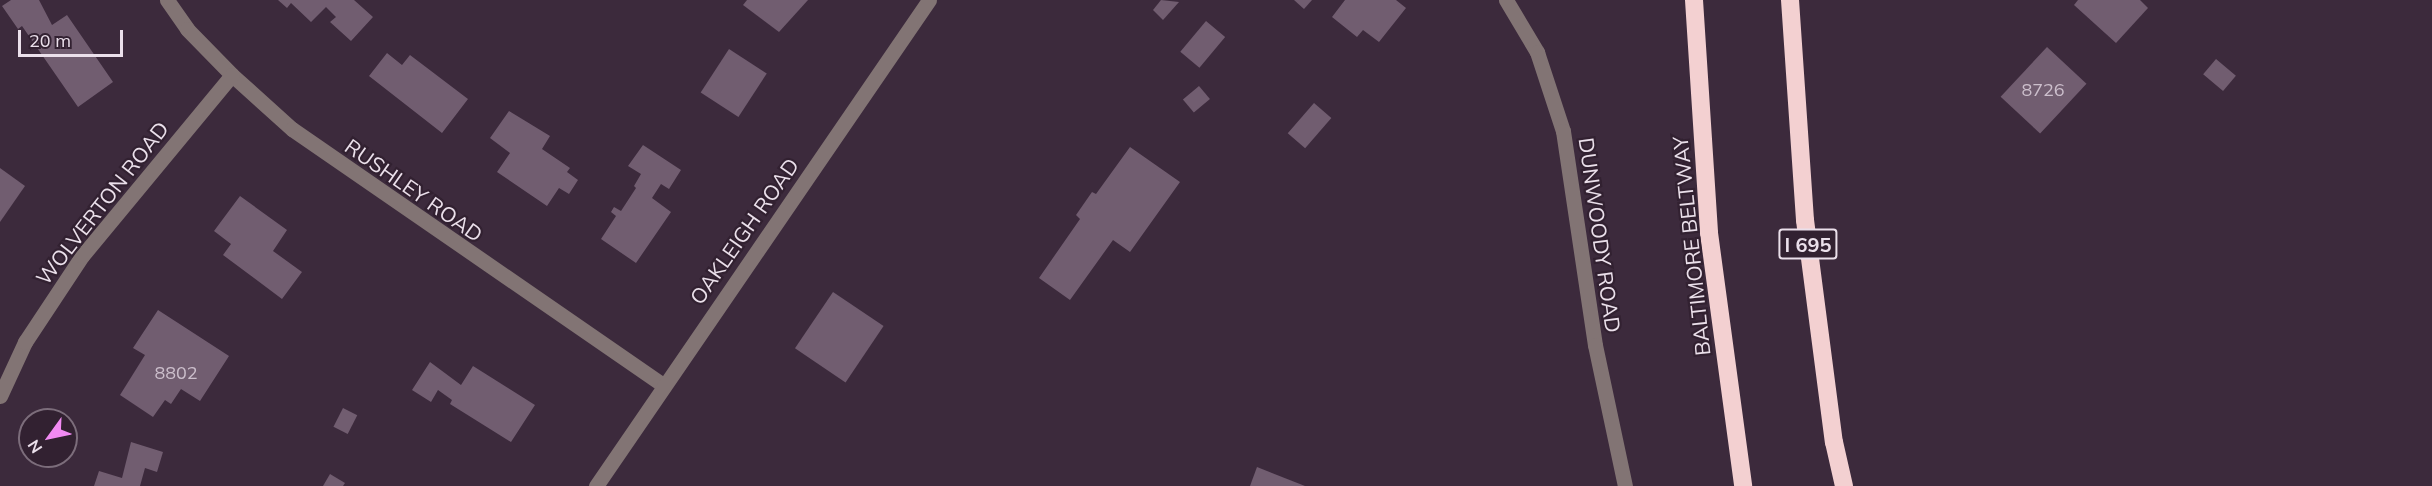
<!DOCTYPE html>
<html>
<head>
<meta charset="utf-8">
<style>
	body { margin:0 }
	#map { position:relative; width:2432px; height:486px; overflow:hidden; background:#3c2a3c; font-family:Mulish,sans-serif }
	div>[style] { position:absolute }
	.building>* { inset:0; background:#715d70; transform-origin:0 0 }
	.minor>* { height:15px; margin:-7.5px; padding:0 7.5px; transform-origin:7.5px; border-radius:7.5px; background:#827474 }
	.highway>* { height:18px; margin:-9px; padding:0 9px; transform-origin:9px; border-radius:9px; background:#f3d0d1 }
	span { translate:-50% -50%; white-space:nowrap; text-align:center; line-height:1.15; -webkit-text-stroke:4.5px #322131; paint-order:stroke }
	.number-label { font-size:18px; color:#ccbfcc }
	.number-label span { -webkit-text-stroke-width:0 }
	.shield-label span { padding:2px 4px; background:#322131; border:2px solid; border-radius:4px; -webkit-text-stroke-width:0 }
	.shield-label { font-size:20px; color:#ebe0eb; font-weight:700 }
	.street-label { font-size:21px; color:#ebe0eb }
	.north { position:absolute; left:18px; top:408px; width:60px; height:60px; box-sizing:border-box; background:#322131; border:2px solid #7c6d7b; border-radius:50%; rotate:237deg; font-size:16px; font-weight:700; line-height:24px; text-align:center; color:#ebe0eb }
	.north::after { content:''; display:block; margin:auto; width:21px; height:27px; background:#f28af3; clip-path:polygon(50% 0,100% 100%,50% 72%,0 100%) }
	.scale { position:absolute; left:18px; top:30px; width:105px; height:27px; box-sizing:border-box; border:3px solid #ebe0eb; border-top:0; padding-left:8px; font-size:18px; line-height:21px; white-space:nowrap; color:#ebe0eb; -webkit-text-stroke:4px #322131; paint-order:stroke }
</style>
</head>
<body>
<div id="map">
	<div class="building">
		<i style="clip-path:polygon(11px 0,39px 0,52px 25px,67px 15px,113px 82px,78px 107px,22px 26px,18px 29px,2px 6px)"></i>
		<i style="clip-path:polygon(278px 0,354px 0,373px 17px,351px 41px,330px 22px,336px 17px,326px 7px,311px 22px,291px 3px,287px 8px)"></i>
		<i style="clip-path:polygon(747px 0,808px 0,779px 32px,743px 5px)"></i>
		<i style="clip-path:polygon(1161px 0,1179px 2px,1163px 20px,1153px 10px)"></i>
		<i style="clip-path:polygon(1294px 0,1312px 0,1304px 9px)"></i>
		<i style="clip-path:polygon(1345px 0,1396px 0,1406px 8px,1379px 42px,1363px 30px,1357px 37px,1332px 17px)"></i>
		<i style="clip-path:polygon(2078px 0,2140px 0,2148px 8px,2116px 43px,2074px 5px)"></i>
		<i style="left:1206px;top:21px;width:25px;height:40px;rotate:40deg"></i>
		<i style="left:2047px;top:47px;width:54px;height:68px;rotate:43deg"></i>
		<i style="left:729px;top:49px;width:45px;height:52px;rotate:33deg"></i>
		<i style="clip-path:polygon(387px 53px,402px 65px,410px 55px,468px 99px,442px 133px,369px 76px)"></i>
		<i style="left:2216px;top:59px;width:26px;height:20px;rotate:40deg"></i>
		<i style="left:1199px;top:86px;width:17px;height:21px;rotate:50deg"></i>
		<i style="left:1314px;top:103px;width:23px;height:40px;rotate:41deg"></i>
		<i style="clip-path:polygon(509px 111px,550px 136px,542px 149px,570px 168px,567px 172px,578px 180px,569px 194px,559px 188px,547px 206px,497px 172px,510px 153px,490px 138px)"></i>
		<i style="clip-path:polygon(643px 145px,681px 170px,669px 189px,661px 184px,652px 198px,671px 212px,636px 263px,601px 239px,616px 216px,611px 212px,614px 207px,621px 211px,636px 188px,634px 186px,641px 174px,628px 166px)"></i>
		<i style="clip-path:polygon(1130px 147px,1180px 182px,1130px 252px,1113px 240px,1070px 300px,1039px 278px,1080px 219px,1076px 215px,1092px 192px,1096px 194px)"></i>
		<i style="clip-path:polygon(0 168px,25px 186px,0 222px)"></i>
		<i style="clip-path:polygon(240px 196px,287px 230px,273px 251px,302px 272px,282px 299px,223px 255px,231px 244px,214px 231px)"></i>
		<i style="left:833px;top:292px;width:61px;height:68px;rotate:34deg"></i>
		<i style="clip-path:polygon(158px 310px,229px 356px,200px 401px,181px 389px,171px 404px,165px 400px,153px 417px,120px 395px,145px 355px,133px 348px)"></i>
		<i style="clip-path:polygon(430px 362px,461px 385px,473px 366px,535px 405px,511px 442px,450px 404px,452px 400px,438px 390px,431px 402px,412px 390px)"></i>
		<i style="left:343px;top:408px;width:16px;height:21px;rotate:27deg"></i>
		<i style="clip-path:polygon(131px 442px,163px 452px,157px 472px,145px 468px,140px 486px,94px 486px,99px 471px,122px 478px)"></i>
		<i style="clip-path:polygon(1257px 467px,1305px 486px,1250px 486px)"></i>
		<i style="clip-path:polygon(330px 474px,345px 483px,343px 486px,323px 486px)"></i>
	</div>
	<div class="minor">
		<i style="left:167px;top:0;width:35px;rotate:55deg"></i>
		<i style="left:187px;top:29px;width:64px;rotate:45.6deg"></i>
		<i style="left:232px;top:75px;width:81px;rotate:42deg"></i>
		<i style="left:292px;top:129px;width:451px;rotate:34.6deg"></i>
		<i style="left:1506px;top:0;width:61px;rotate:59.2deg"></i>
		<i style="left:1537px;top:52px;width:83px;rotate:71.8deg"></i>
		<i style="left:1563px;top:131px;width:216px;rotate:81.5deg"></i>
		<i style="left:1595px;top:345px;width:144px;rotate:78deg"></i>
		<i style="left:0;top:396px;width:60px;rotate:-65.2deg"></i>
		<i style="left:25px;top:342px;width:103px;rotate:-56.5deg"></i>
		<i style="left:82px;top:256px;width:235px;rotate:-50.4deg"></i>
		<i style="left:596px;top:486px;width:589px;rotate:-55.58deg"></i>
	</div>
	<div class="highway">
		<i style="left:1694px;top:0;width:233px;rotate:86.3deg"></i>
		<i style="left:1709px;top:233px;width:255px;rotate:82.3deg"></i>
		<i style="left:1790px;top:0;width:221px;rotate:86.1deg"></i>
		<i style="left:1805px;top:220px;width:224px;rotate:82.6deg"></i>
		<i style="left:1834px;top:442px;width:45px;rotate:77.2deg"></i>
	</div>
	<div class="number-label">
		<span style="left:2043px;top:90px">8726</span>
		<span style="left:176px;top:373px">8802</span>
	</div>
	<div class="shield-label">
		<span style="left:1808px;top:244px">I 695</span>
	</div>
	<div class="street-label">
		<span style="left:414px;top:190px;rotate:35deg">RUSHLEY ROAD</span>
		<span style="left:102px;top:203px;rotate:-52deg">WOLVERTON ROAD</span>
		<span style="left:744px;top:231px;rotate:-55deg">OAKLEIGH ROAD</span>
		<span style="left:1600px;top:235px;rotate:82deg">DUNWOODY ROAD</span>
		<span style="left:1691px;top:246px;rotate:-96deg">BALTIMORE BELTWAY</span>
	</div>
	<div class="north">N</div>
	<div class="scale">20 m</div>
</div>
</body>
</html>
